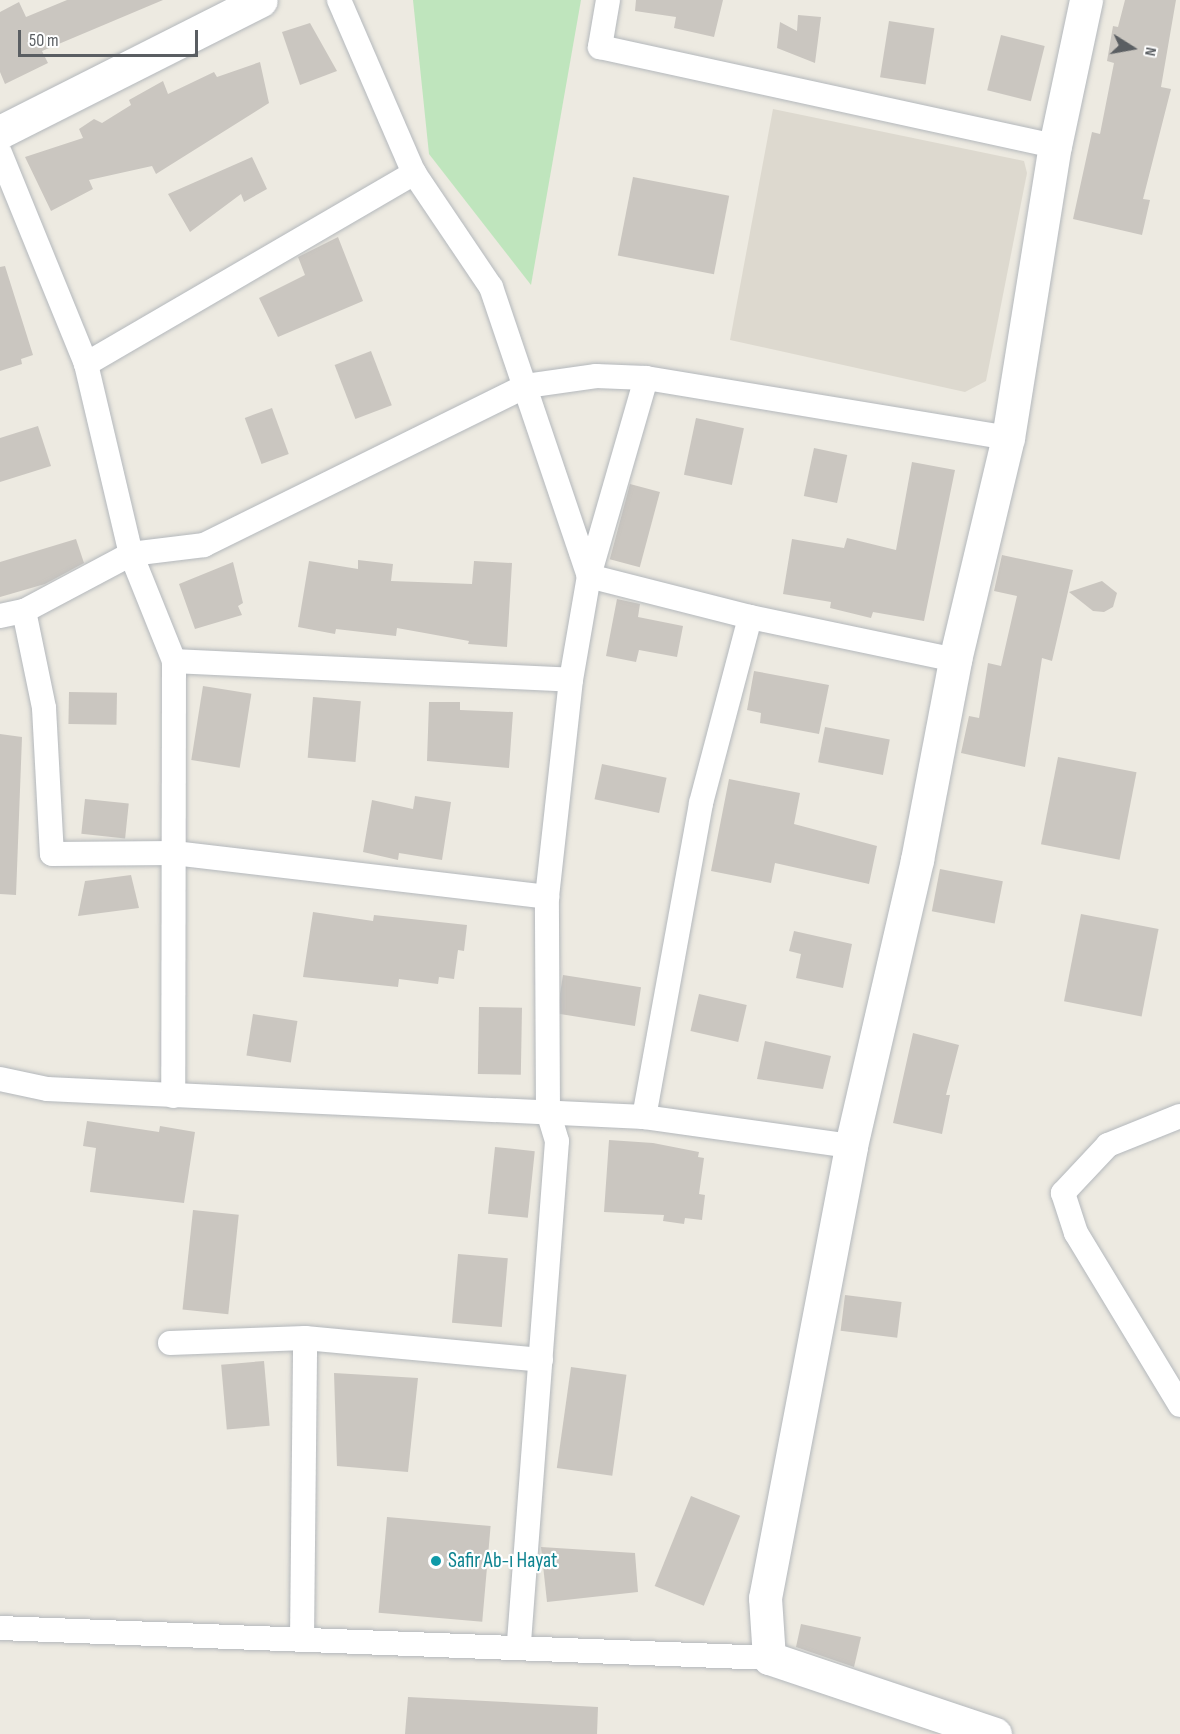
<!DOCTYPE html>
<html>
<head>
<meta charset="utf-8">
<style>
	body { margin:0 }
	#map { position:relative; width:1180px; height:1734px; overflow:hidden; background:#edeae1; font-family:"Sofia Sans Condensed",sans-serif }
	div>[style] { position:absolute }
	.education>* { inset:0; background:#ddd9cf }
	.green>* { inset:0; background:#bfe5bd }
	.building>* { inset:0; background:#cac6c0; transform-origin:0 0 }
	.roads { filter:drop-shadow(0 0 2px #b4b8bc) drop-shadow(0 0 2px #b4b8bc) }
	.street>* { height:24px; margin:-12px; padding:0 12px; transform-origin:12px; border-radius:12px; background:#fff }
	.secondary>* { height:33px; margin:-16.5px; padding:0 16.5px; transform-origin:16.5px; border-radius:16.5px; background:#fff }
	.dots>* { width:16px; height:16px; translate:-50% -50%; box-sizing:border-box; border:3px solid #fff; border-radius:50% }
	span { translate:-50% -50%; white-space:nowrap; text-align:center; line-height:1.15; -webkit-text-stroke:4.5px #fff; paint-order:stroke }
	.culture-label { font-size:21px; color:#0d838f }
	.left { translate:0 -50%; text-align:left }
	.north { position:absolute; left:1102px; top:18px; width:60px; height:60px; -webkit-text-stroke:4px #fff; paint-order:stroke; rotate:101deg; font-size:16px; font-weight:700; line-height:24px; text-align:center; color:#5a5e62 }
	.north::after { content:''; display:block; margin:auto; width:21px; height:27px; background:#5a5e62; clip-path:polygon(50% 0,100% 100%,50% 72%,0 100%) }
	.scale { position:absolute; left:18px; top:30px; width:180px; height:27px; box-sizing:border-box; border:3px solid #5a5e62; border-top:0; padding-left:8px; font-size:18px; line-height:21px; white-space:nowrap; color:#5a5e62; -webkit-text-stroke:4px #fff; paint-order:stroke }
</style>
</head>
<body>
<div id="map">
	<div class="education">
		<i style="clip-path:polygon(773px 109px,1024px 161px,1027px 173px,986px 381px,965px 392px,730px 340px)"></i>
	</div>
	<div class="green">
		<i style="clip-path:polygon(413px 0,581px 0,531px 285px,429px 154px)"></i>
	</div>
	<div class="building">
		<i style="clip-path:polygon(67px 0,163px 0,42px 51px,48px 63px,5px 84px,0 72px,0 12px,19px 2px,26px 17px)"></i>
		<i style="clip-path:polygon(636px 0,723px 0,714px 37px,674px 28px,676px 17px,635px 11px)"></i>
		<i style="clip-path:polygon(1125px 0,1176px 0,1161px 87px,1171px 89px,1143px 199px,1150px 200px,1142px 235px,1073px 219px,1092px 132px,1100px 134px,1114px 63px,1107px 61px,1113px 26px,1118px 27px)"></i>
		<i style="clip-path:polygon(798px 15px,821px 17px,815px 63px,777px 48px,780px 22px,797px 31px)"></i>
		<i style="left:889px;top:21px;width:46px;height:57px;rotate:9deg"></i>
		<i style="clip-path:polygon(310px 23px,337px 71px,300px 85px,282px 32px)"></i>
		<i style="left:1001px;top:35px;width:45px;height:57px;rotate:14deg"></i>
		<i style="clip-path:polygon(260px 62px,269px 103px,156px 174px,152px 166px,89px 180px,93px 189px,51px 211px,25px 157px,83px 138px,79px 129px,94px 119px,102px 123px,131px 105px,129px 100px,163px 81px,168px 94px,214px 72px,217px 77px)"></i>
		<i style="clip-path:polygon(252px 157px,267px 189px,244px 202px,241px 194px,190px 232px,168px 194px)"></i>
		<i style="left:633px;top:177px;width:98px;height:80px;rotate:11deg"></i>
		<i style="clip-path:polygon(338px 237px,363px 301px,278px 337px,259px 298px,305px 275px,298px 257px)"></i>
		<i style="clip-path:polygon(5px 266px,33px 355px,21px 359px,22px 364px,0 371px,0 267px)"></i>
		<i style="left:371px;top:351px;width:58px;height:39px;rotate:69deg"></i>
		<i style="left:272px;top:408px;width:49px;height:29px;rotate:70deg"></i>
		<i style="left:696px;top:418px;width:49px;height:58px;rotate:12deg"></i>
		<i style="clip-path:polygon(38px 426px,51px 466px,0 482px,0 438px)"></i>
		<i style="left:814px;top:448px;width:34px;height:49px;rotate:12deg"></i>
		<i style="clip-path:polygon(912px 462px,955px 470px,924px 621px,873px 612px,871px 618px,830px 608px,831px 602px,783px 594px,792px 539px,844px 548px,847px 538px,896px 550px)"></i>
		<i style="left:630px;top:484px;width:31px;height:78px;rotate:15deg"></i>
		<i style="clip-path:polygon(76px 539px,84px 563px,45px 584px,0 597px,0 562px)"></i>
		<i style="clip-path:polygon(1002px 555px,1073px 570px,1052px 661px,1042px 658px,1025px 767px,961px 753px,969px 716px,979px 718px,988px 663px,1001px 666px,1017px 596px,994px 591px)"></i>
		<i style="clip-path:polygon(358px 560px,393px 564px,391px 581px,472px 584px,474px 561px,512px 563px,507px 647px,468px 644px,469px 641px,397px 628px,396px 636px,336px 629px,335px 634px,298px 627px,309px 561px,358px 569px)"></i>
		<i style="clip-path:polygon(233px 562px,243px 603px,238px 606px,242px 615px,195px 629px,179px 584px)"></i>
		<i style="clip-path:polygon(1102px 581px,1117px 593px,1113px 607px,1104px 612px,1093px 611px,1069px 592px)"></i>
		<i style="clip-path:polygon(617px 599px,640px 604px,638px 617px,683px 626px,677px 657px,639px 650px,636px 662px,606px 656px)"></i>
		<i style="clip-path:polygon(754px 671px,829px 685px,819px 734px,760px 723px,761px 713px,747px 710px)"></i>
		<i style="left:203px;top:686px;width:49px;height:75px;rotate:9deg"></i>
		<i style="left:69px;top:692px;width:48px;height:32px;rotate:1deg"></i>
		<i style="left:313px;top:697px;width:48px;height:61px;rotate:5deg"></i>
		<i style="clip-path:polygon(429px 702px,460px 702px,460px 710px,513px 712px,509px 768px,427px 761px)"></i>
		<i style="left:825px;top:727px;width:66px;height:36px;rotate:11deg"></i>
		<i style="clip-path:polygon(0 734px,22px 737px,16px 895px,0 894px)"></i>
		<i style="left:1058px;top:757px;width:80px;height:89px;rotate:11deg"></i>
		<i style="left:602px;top:764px;width:66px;height:36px;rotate:12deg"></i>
		<i style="clip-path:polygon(729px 779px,800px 793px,794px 824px,877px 846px,869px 884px,775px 863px,771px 883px,711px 871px)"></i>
		<i style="clip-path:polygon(415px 796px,451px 802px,442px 860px,399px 853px,398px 860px,363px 852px,372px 800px,413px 809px)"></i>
		<i style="left:85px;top:799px;width:44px;height:35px;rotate:6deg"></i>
		<i style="left:940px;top:869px;width:64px;height:43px;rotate:11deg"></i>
		<i style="clip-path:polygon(131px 875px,139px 908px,78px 916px,85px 881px)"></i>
		<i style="clip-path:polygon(313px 912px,373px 921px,374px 915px,467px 925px,464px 951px,458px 950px,454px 979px,439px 977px,438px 984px,399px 979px,398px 987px,303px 977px)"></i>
		<i style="left:1081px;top:914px;width:79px;height:89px;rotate:11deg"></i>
		<i style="clip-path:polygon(794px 931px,852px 944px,843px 988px,796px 978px,801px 954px,789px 951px)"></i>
		<i style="left:563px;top:975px;width:79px;height:39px;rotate:9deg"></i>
		<i style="left:699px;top:994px;width:49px;height:38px;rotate:13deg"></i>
		<i style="left:479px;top:1007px;width:43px;height:67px;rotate:1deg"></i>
		<i style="left:253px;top:1014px;width:45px;height:42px;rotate:9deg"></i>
		<i style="clip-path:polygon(913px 1033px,959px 1045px,946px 1095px,950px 1095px,942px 1134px,893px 1123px)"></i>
		<i style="clip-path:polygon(765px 1041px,831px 1056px,823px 1089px,757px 1079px)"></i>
		<i style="clip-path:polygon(87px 1121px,159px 1132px,160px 1126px,195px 1132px,184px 1203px,90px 1192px,96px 1148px,83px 1146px)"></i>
		<i style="clip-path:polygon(609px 1140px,653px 1143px,699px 1152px,698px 1157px,704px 1158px,699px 1194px,705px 1195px,702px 1220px,685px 1218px,684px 1224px,663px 1221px,664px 1215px,604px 1212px)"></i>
		<i style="left:495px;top:1147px;width:40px;height:67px;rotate:6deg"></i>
		<i style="left:193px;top:1210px;width:46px;height:100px;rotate:6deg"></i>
		<i style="left:458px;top:1254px;width:50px;height:69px;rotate:5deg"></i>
		<i style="left:845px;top:1295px;width:57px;height:36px;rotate:7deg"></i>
		<i style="left:264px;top:1361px;width:65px;height:43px;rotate:85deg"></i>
		<i style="left:571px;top:1367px;width:56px;height:102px;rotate:8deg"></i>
		<i style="clip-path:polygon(334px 1373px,418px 1378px,408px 1472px,337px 1466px)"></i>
		<i style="left:691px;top:1496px;width:53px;height:97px;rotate:22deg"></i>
		<i style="left:387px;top:1517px;width:104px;height:96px;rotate:5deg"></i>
		<i style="clip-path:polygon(541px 1547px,635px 1553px,638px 1592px,547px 1602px)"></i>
		<i style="clip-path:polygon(801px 1624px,861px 1637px,854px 1667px,796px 1647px)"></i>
		<i style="clip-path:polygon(408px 1697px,598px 1707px,597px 1734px,405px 1734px)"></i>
	</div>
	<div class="roads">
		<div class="street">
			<i style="left:339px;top:0;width:189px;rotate:66.6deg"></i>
			<i style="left:414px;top:173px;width:138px;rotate:56deg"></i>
			<i style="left:491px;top:287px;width:305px;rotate:71.3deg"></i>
			<i style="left:589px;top:576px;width:166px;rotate:14.3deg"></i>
			<i style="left:750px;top:617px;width:209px;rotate:11.8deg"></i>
			<i style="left:608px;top:0;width:48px;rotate:99.7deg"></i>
			<i style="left:600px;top:47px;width:466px;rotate:12.3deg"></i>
			<i style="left:0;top:153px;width:228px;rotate:67.8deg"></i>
			<i style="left:86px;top:364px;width:195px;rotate:76.7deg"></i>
			<i style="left:131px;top:554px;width:115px;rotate:68.1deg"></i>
			<i style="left:174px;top:661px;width:435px;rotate:90.1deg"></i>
			<i style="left:86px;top:364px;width:380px;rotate:-30.2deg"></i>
			<i style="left:24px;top:611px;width:99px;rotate:78.3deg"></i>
			<i style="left:44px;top:708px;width:146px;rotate:86.9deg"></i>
			<i style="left:52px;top:854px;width:122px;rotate:-0.5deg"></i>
			<i style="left:174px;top:853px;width:376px;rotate:6.7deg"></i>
			<i style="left:0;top:616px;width:25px;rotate:-12deg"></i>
			<i style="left:24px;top:611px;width:121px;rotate:-28deg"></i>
			<i style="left:131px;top:554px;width:74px;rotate:-7deg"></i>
			<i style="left:204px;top:545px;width:359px;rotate:-26.3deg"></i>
			<i style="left:526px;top:386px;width:71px;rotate:-8.1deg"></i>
			<i style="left:596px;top:376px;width:50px;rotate:2.3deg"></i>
			<i style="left:646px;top:378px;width:367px;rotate:9.4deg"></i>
			<i style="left:174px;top:661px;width:397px;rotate:2.7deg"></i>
			<i style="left:0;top:1079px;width:48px;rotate:12deg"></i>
			<i style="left:47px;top:1089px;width:598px;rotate:2.69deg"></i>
			<i style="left:644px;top:1117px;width:209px;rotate:8deg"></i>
			<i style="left:1180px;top:1116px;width:78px;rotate:158.1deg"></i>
			<i style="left:1108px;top:1145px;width:66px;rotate:133.2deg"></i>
			<i style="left:1063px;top:1193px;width:42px;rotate:72deg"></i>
			<i style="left:1076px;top:1233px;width:201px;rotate:58.8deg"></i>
			<i style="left:644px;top:1117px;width:319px;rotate:-79.7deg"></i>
			<i style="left:701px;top:803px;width:192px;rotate:-75.2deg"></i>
			<i style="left:170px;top:1343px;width:135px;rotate:-2.1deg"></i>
			<i style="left:305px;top:1338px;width:237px;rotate:5.3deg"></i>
			<i style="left:0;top:1628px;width:770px;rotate:2.23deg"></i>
			<i style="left:302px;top:1640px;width:302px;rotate:-89.4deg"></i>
			<i style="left:519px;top:1642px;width:502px;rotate:-85.66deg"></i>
			<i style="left:557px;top:1141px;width:30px;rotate:-107deg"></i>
			<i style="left:548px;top:1112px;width:215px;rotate:-90.3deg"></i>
			<i style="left:547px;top:897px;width:218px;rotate:-83.7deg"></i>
			<i style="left:571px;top:680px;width:106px;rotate:-80.2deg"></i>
			<i style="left:589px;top:576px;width:206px;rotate:-73.9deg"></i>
		</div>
		<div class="secondary">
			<i style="left:0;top:132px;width:292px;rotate:-26.8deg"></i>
			<i style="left:995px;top:1734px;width:238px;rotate:-161.4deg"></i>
			<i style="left:769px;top:1658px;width:60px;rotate:-93.8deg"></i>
			<i style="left:765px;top:1598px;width:460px;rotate:-79.2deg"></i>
			<i style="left:851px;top:1146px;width:294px;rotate:-77deg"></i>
			<i style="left:917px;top:860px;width:204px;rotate:-79.2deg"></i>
			<i style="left:955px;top:660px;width:228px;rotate:-76.6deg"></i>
			<i style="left:1008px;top:438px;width:296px;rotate:-80.9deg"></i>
			<i style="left:1055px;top:146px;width:149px;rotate:-78deg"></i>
		</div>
	</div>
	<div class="dots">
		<i style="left:436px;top:1561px;background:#0f9aa8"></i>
	</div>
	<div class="culture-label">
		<span class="left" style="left:448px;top:1561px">Safir Ab-ı Hayat</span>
	</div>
	<div class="north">N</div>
	<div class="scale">50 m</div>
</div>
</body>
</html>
